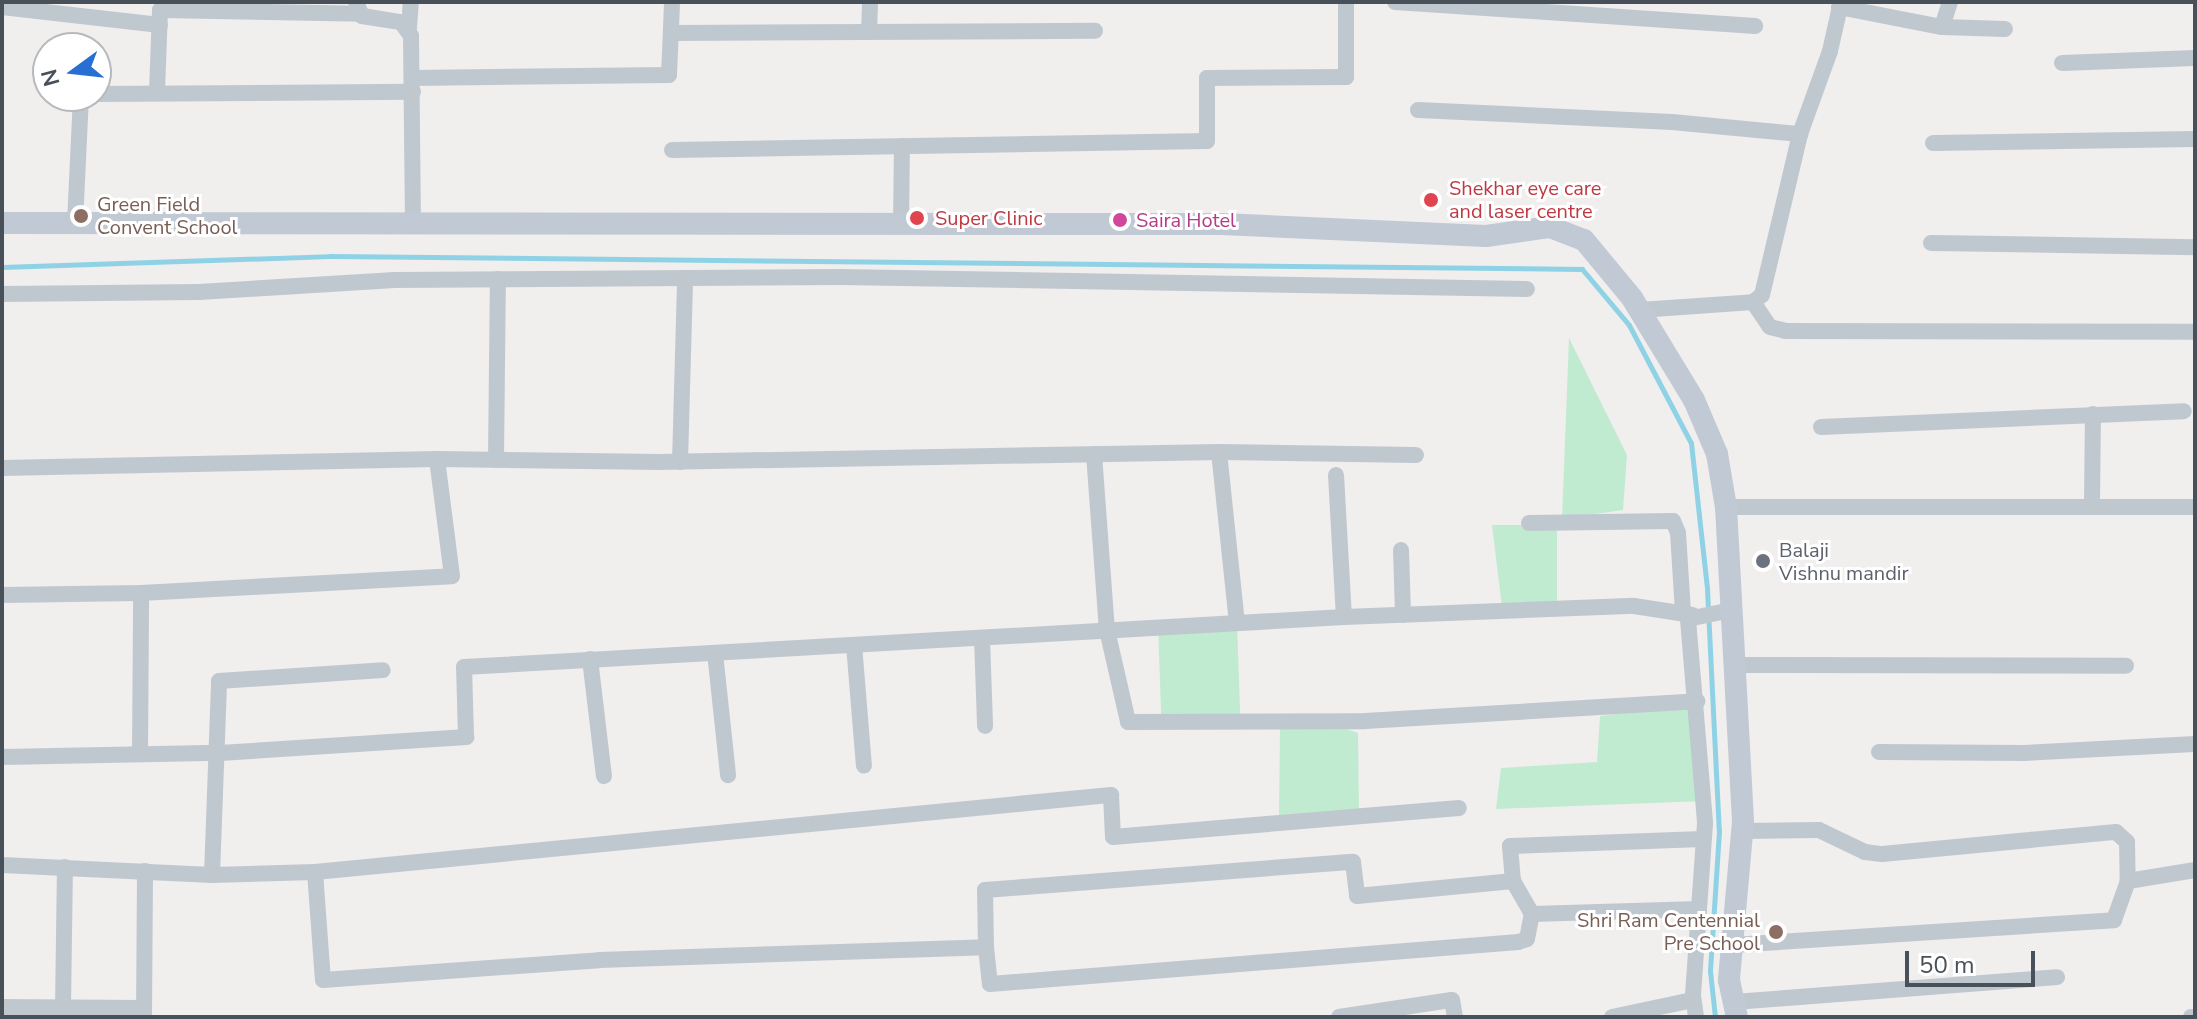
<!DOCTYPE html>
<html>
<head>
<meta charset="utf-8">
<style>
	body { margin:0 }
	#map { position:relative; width:2197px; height:1019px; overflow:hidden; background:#f1eeee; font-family:"Nunito Sans",sans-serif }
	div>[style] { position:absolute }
	.green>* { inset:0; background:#c0ebd1; transform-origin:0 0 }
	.stream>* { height:5px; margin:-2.5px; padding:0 2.5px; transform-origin:2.5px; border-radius:2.5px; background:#90d2e5 }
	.street>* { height:16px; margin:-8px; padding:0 8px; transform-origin:8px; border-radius:8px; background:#c0c8cf }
	.secondary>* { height:22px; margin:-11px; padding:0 11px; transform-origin:11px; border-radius:11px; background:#c0c9d4 }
	.dots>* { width:22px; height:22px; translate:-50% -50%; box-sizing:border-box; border:4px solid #fff; border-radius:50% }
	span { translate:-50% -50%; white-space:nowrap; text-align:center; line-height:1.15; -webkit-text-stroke:6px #fff; paint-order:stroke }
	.health-label { font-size:20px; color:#be3a42 }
	.left { translate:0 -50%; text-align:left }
	.education-label { font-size:20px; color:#785e54 }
	.right { translate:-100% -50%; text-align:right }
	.hotel-label { font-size:20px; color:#b23c85 }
	.worship-label { font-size:20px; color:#5b616d }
	.frame { position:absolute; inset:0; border:4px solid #48515a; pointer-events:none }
	.north { position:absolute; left:32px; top:32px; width:80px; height:80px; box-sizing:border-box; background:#fff; border:2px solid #b6b9bd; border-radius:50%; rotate:255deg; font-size:22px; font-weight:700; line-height:32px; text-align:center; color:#48515a }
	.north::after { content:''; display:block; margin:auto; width:28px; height:36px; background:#276fd2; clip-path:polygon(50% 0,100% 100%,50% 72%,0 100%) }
	.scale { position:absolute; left:1905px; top:951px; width:130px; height:36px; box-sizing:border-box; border:4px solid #48515a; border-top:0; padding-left:10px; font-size:24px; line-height:28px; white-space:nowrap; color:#48515a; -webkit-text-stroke:6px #fff; paint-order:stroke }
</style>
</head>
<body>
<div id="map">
	<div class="green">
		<i style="clip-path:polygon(1569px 338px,1627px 455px,1623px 510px,1562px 519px)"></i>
		<i style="clip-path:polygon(1492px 525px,1557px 525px,1557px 605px,1502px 607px)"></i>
		<i style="left:1237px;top:623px;width:98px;height:79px;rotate:88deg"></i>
		<i style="clip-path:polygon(1691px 705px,1704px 801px,1496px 809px,1501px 768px,1597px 762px,1600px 716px)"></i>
		<i style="clip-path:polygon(1332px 724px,1358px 733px,1359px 814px,1279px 819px,1280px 729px)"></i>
	</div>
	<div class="stream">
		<i style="left:2px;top:267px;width:328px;rotate:-1.9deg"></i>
		<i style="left:330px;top:256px;width:1252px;rotate:0.59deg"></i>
		<i style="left:1582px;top:269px;width:73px;rotate:50deg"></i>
		<i style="left:1629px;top:325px;width:133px;rotate:62.3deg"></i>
		<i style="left:1691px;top:443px;width:147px;rotate:83.7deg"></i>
		<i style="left:1707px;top:589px;width:242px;rotate:87.2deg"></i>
		<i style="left:1719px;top:831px;width:140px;rotate:93.7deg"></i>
		<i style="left:1710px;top:971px;width:46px;rotate:83.8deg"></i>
	</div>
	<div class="street">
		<i style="left:356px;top:2px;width:15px;rotate:67deg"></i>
		<i style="left:362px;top:16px;width:39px;rotate:9deg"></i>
		<i style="left:401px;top:22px;width:17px;rotate:54deg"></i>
		<i style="left:411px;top:36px;width:185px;rotate:89.4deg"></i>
		<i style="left:1395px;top:2px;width:361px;rotate:3.8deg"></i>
		<i style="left:1950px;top:2px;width:26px;rotate:108deg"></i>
		<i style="left:1942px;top:27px;width:63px;rotate:1.8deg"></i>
		<i style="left:2px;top:7px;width:159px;rotate:6.5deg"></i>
		<i style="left:1839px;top:7px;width:105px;rotate:11deg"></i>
		<i style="left:409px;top:28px;width:26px;rotate:-86deg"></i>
		<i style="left:869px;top:32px;width:30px;rotate:-88deg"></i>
		<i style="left:672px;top:33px;width:423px;rotate:-0.3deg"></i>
		<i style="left:2062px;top:63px;width:133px;rotate:-2.2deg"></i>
		<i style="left:414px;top:78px;width:255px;rotate:-0.7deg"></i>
		<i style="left:669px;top:75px;width:73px;rotate:-87.6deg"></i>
		<i style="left:157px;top:92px;width:82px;rotate:-87.9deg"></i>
		<i style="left:160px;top:10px;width:201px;rotate:1.1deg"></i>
		<i style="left:96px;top:94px;width:317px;rotate:-0.4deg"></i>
		<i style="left:1418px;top:110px;width:254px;rotate:2.7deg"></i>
		<i style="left:1672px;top:122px;width:129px;rotate:5.4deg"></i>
		<i style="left:1933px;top:143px;width:262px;rotate:-0.9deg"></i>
		<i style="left:672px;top:150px;width:535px;rotate:-0.96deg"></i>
		<i style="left:1207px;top:141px;width:63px;rotate:-90deg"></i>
		<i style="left:1207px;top:78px;width:139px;rotate:-0.4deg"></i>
		<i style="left:1346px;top:77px;width:75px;rotate:-90deg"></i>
		<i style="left:75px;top:223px;width:127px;rotate:-87.3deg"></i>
		<i style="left:901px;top:223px;width:77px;rotate:-89.3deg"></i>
		<i style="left:1931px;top:243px;width:264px;rotate:0.9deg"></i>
		<i style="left:2px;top:294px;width:197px;rotate:-0.6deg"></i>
		<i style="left:199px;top:292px;width:196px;rotate:-3.5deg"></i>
		<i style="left:395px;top:280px;width:446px;rotate:-0.4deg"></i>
		<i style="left:841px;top:277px;width:686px;rotate:1deg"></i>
		<i style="left:1753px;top:302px;width:30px;rotate:56deg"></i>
		<i style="left:1770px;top:327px;width:16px;rotate:14deg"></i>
		<i style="left:1786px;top:331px;width:409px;rotate:0.1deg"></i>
		<i style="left:1640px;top:310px;width:113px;rotate:-4deg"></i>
		<i style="left:1753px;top:302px;width:11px;rotate:-38deg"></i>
		<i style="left:1762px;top:295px;width:165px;rotate:-76.7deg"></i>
		<i style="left:1800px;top:134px;width:88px;rotate:-70.1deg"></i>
		<i style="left:1830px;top:51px;width:50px;rotate:-77.3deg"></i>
		<i style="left:1821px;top:427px;width:363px;rotate:-2.5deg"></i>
		<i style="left:1219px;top:452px;width:172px;rotate:84deg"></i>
		<i style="left:1094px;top:454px;width:176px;rotate:85.8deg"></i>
		<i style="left:1107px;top:630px;width:94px;rotate:77.1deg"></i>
		<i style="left:1128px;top:722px;width:237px;rotate:-0.2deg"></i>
		<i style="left:1365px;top:721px;width:333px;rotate:-3.4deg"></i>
		<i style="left:496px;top:460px;width:181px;rotate:-89.4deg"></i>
		<i style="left:680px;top:462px;width:184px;rotate:-88.4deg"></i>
		<i style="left:2px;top:468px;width:435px;rotate:-1.2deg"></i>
		<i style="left:437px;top:459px;width:221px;rotate:0.8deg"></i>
		<i style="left:658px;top:462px;width:561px;rotate:-1.02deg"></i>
		<i style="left:1219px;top:452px;width:197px;rotate:0.9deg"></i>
		<i style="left:1336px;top:475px;width:142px;rotate:86.8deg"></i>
		<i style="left:2092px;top:504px;width:90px;rotate:-89.4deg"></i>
		<i style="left:1726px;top:507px;width:469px"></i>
		<i style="left:1529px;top:523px;width:144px;rotate:-0.8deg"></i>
		<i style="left:1673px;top:521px;width:13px;rotate:67deg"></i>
		<i style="left:1678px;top:533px;width:79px;rotate:86.4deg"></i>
		<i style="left:1401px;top:550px;width:65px;rotate:88.2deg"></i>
		<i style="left:2px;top:595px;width:139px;rotate:-0.8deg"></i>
		<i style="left:982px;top:638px;width:88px;rotate:88deg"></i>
		<i style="left:854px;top:645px;width:121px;rotate:85.3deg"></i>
		<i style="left:715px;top:653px;width:123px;rotate:83.9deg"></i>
		<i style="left:590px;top:659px;width:118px;rotate:83.2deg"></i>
		<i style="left:1734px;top:665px;width:392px;rotate:0.1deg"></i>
		<i style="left:1879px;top:752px;width:145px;rotate:0.4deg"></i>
		<i style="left:2024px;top:753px;width:171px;rotate:-3deg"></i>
		<i style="left:140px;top:754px;width:161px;rotate:-89.6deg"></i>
		<i style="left:141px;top:593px;width:311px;rotate:-3.1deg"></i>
		<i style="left:452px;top:576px;width:118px;rotate:-97.3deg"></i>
		<i style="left:2px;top:757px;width:218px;rotate:-1.1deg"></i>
		<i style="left:220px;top:753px;width:247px;rotate:-3.7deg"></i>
		<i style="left:466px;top:737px;width:70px;rotate:-91.6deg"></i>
		<i style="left:464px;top:667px;width:881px;rotate:-3.25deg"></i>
		<i style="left:1344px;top:617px;width:290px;rotate:-2.2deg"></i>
		<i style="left:1634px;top:606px;width:59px;rotate:8.8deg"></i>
		<i style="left:1742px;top:831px;width:77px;rotate:-0.7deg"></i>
		<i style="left:1819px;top:830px;width:51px;rotate:25.6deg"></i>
		<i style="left:1865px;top:852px;width:17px;rotate:7deg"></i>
		<i style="left:1882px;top:854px;width:235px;rotate:-5.4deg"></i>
		<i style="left:2116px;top:832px;width:15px;rotate:42deg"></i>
		<i style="left:2127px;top:842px;width:39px;rotate:89deg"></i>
		<i style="left:2px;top:865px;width:210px;rotate:2.7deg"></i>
		<i style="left:212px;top:875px;width:103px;rotate:-1.7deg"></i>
		<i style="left:315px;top:872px;width:800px;rotate:-5.53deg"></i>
		<i style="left:1111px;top:795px;width:42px;rotate:87.3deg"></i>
		<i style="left:1113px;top:837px;width:347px;rotate:-4.8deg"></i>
		<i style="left:315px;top:872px;width:108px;rotate:85.8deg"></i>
		<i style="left:323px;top:980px;width:277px;rotate:-4.1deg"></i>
		<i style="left:599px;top:960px;width:387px;rotate:-1.9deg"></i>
		<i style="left:986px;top:947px;width:37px;rotate:84deg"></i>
		<i style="left:990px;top:984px;width:530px;rotate:-4.55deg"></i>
		<i style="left:1518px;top:942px;width:9px;rotate:-18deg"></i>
		<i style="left:1527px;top:939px;width:25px;rotate:-79deg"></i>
		<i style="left:1532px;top:914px;width:167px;rotate:-1.7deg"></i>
		<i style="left:212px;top:875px;width:194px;rotate:-87.9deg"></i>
		<i style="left:219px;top:681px;width:164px;rotate:-3.8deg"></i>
		<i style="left:1513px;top:881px;width:35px;rotate:-95deg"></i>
		<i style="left:1510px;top:846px;width:193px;rotate:-2.1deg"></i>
		<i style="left:1732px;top:945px;width:383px;rotate:-3.7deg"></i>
		<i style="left:2114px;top:920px;width:41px;rotate:-70.3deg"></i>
		<i style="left:2128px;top:881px;width:68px;rotate:-9.3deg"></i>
		<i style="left:986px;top:947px;width:57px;rotate:-91deg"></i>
		<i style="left:985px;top:890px;width:369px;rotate:-4.4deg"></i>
		<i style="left:1353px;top:862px;width:34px;rotate:83deg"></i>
		<i style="left:1357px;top:896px;width:157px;rotate:-5.5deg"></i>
		<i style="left:1513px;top:881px;width:38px;rotate:60deg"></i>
		<i style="left:1734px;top:1002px;width:324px;rotate:-4.4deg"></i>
		<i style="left:2px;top:1007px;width:141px;rotate:0.4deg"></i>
		<i style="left:63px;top:1007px;width:140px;rotate:-89.2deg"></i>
		<i style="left:144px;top:1017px;width:146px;rotate:-89.6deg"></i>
		<i style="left:1339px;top:1017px;width:114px;rotate:-8.6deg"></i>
		<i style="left:1452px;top:1000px;width:17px;rotate:80deg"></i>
		<i style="left:1612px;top:1017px;width:83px;rotate:-11.9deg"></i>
		<i style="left:1696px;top:1017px;width:22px;rotate:-98deg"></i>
		<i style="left:1693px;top:995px;width:173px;rotate:-86deg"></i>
		<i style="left:1705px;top:822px;width:204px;rotate:-94.8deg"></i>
		<i style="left:1688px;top:619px;width:44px;rotate:-11.8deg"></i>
		<i style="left:2191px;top:1017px;width:4px"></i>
	</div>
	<div class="secondary">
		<i style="left:2px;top:223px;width:1220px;rotate:0.05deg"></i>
		<i style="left:1222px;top:224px;width:264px;rotate:2.6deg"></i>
		<i style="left:1486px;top:236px;width:65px;rotate:-8deg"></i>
		<i style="left:1550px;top:227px;width:36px;rotate:21deg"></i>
		<i style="left:1584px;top:240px;width:75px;rotate:50.4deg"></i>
		<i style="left:1632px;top:298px;width:119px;rotate:58.7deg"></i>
		<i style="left:1694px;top:400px;width:59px;rotate:66.9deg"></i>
		<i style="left:1717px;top:454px;width:54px;rotate:80.4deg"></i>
		<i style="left:1726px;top:507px;width:315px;rotate:86.9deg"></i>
		<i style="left:1743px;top:822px;width:159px;rotate:95.1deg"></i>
		<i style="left:1729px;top:980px;width:38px;rotate:78deg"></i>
	</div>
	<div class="dots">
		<i style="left:1431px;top:200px;background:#e0444e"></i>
		<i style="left:81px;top:216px;background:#8d6e63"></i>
		<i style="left:917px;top:218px;background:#e0444e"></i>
		<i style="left:1120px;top:220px;background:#d1479c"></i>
		<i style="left:1763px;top:561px;background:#6b7280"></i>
		<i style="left:1776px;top:932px;background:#8d6e63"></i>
	</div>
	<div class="health-label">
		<span class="left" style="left:1449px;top:200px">Shekhar eye care<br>and laser centre</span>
		<span class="left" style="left:935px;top:218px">Super Clinic</span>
	</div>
	<div class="education-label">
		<span class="left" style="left:97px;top:216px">Green Field<br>Convent School</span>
		<span class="right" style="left:1760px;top:932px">Shri Ram Centennial<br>Pre School</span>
	</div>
	<div class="hotel-label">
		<span class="left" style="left:1136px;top:220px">Saira Hotel</span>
	</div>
	<div class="worship-label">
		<span class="left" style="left:1779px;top:562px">Balaji<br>Vishnu mandir</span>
	</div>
	<div class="frame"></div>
	<div class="north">N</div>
	<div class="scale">50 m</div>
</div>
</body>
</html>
